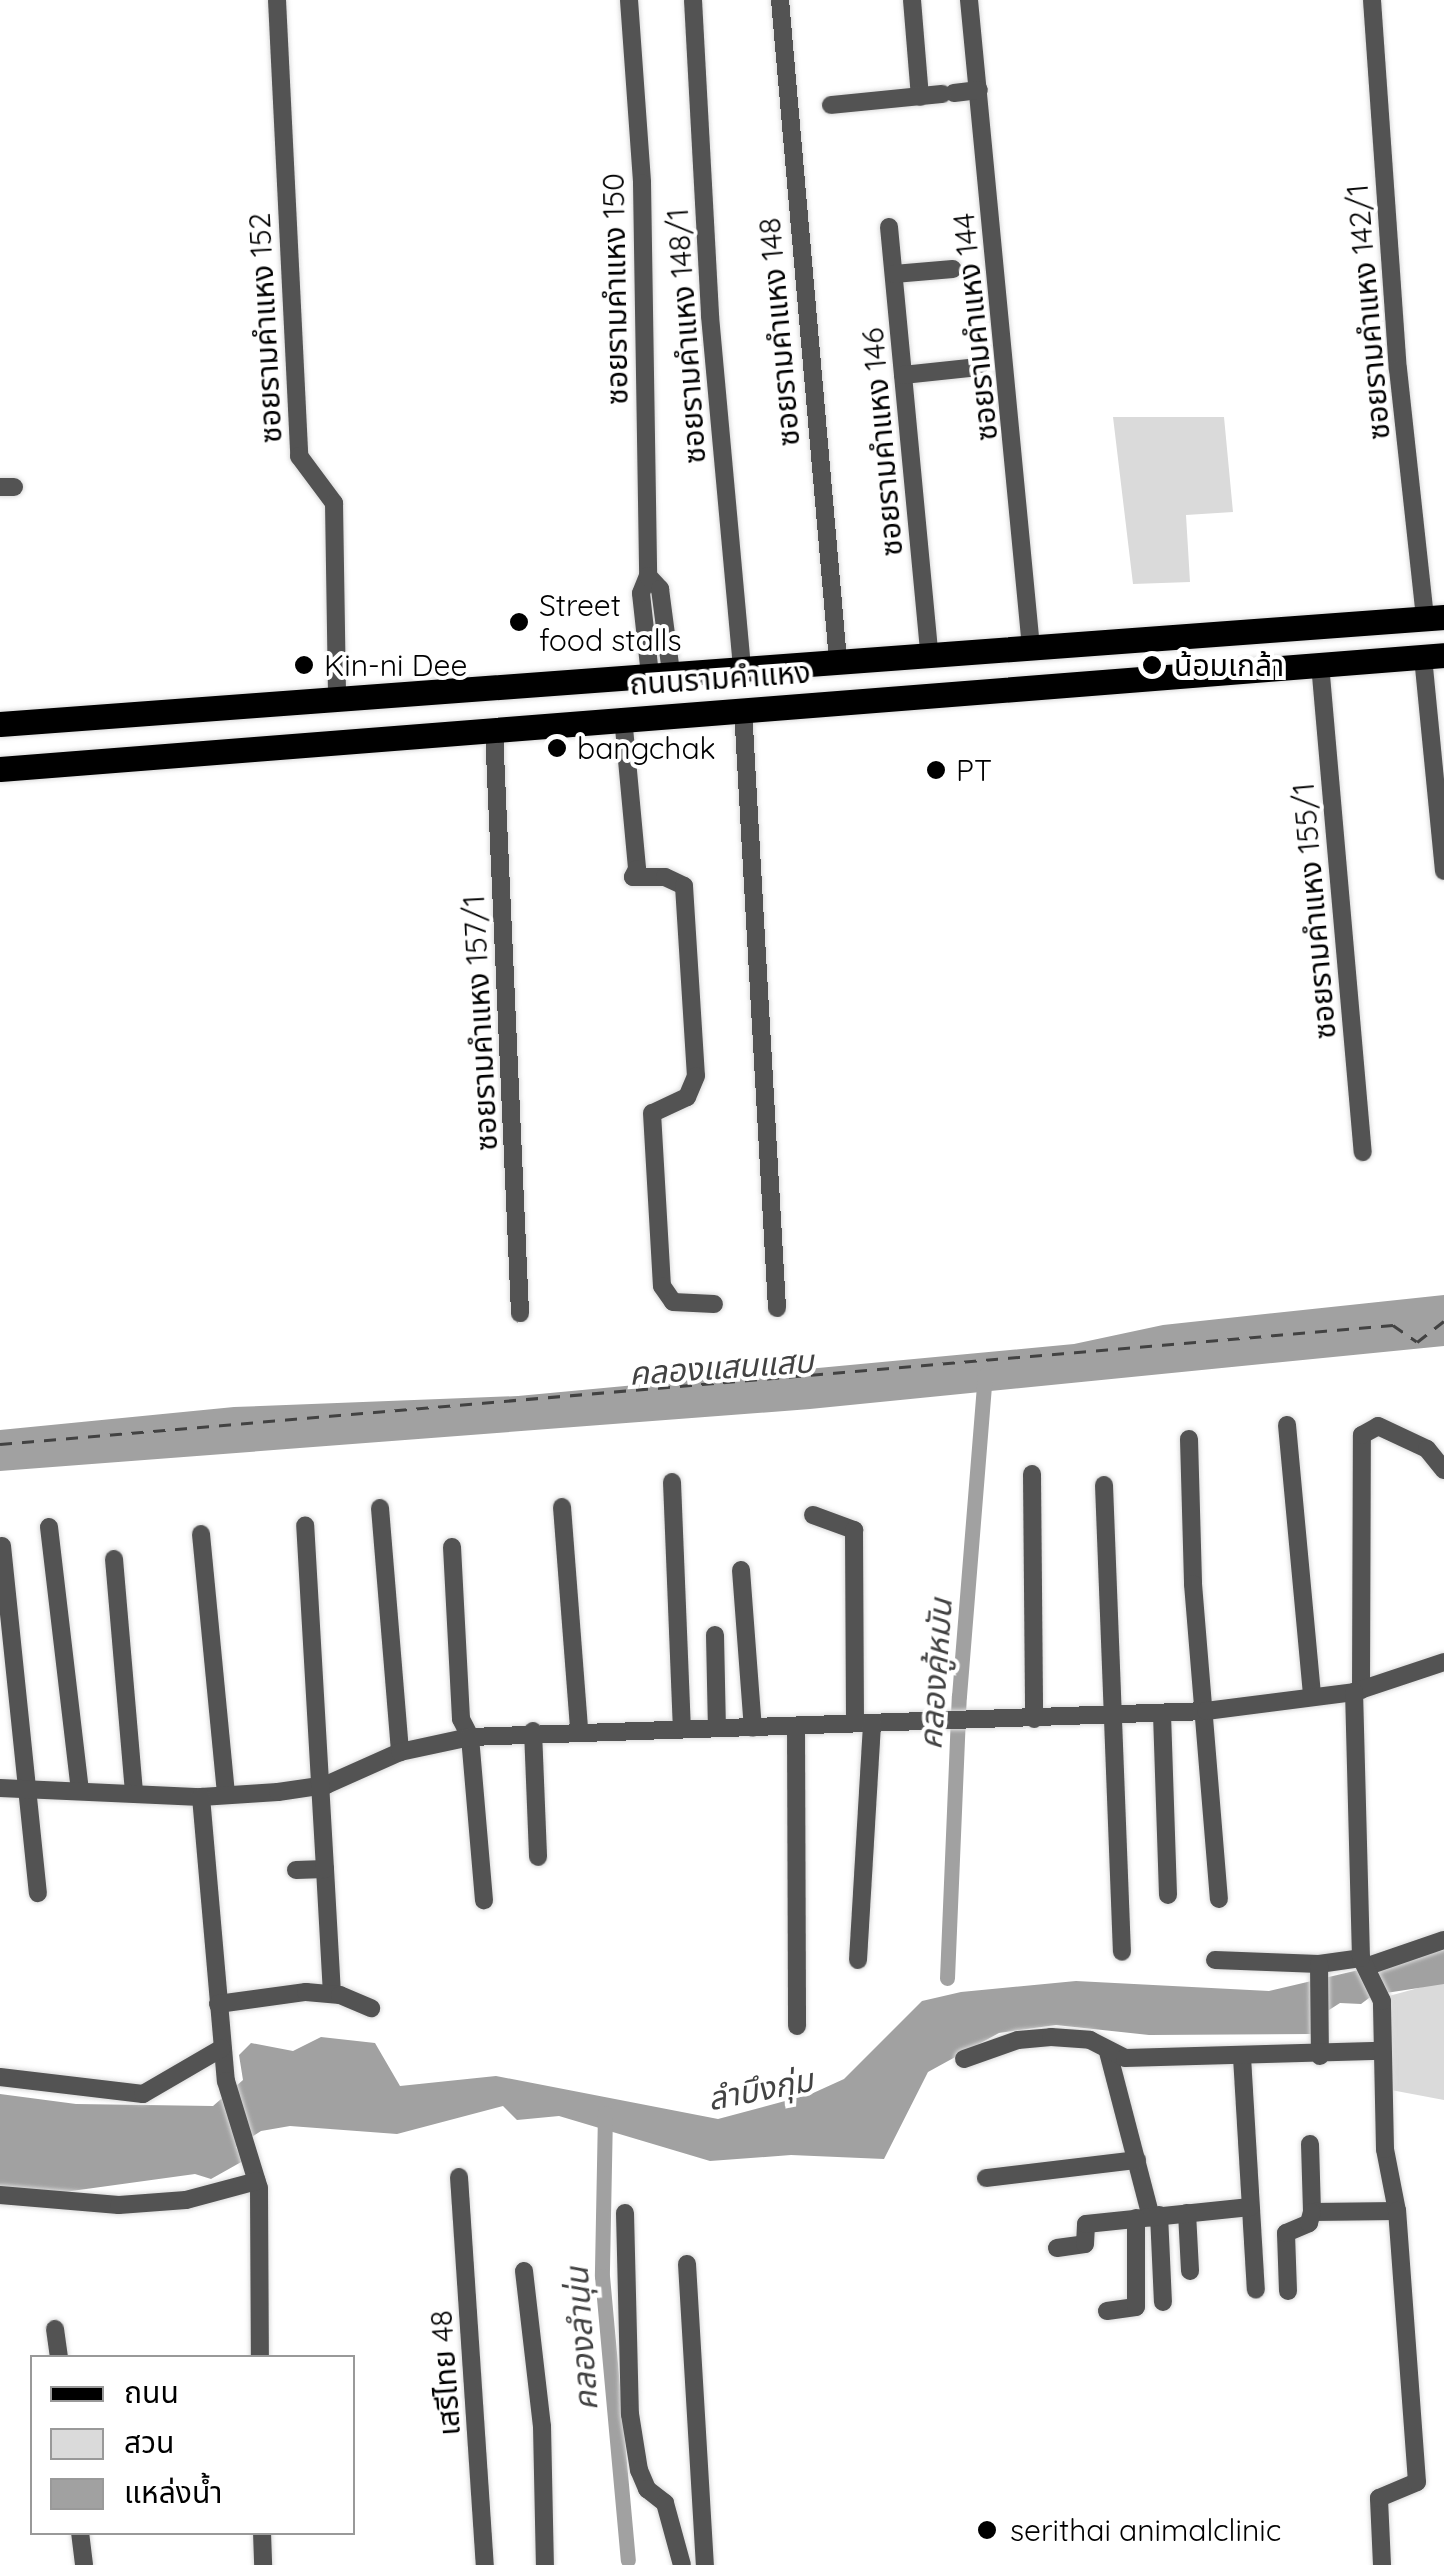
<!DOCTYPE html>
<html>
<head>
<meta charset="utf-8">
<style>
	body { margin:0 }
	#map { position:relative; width:1444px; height:2565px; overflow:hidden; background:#fff; font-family:Quicksand,"Noto Sans Thai",sans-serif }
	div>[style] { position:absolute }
	.green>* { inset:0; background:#dadada }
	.water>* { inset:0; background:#a1a1a1 }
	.canal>* { height:15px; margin:-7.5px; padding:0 7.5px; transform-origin:7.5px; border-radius:7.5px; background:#a1a1a1 }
	.ferry>* { height:2.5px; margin-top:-1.25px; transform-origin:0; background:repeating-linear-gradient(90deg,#424242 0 12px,transparent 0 22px) }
	.roads { filter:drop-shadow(0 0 2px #dbdbdb) drop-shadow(0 0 2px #dbdbdb) }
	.street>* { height:18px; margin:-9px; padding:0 9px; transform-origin:9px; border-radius:9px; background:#535353 }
	.primary>* { height:25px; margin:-12.5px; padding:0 12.5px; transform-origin:12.5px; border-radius:12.5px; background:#000 }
	.dots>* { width:28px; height:28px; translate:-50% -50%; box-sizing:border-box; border:5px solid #fff; border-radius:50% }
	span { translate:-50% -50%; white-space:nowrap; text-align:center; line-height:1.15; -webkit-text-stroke:8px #fff; paint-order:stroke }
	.street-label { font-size:30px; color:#000 }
	.poi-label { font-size:30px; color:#000 }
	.left { translate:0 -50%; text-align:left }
	.water-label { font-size:32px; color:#424242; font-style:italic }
	.legend { position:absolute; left:30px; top:2355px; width:325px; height:180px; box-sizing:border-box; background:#fff; border:2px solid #999; margin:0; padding:12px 18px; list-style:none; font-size:30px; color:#000 }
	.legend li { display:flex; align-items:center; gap:20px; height:50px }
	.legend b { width:50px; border:2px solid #999 }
</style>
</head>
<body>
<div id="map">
	<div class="green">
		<i style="clip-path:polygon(1113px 417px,1224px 417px,1233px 512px,1186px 515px,1190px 582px,1133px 584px)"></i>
		<i style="clip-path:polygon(1444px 1981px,1444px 2100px,1391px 2090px,1389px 1996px)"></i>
	</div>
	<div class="water">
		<i style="clip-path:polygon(1444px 1295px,1444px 1346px,810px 1409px,0 1471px,0 1430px,234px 1407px,518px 1396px,1074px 1344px,1163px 1325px)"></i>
		<i style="clip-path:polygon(1444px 1950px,1444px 1984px,1373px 1995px,1361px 2004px,1340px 2003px,1318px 2017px,1312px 2034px,1149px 2035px,1056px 2025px,999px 2033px,928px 2072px,884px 2159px,791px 2155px,710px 2161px,559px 2116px,517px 2120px,503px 2106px,397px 2134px,290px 2126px,261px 2131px,236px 2147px,243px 2161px,211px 2179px,195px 2174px,57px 2193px,0 2193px,0 2094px,76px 2104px,213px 2106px,243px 2080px,239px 2055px,251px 2043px,293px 2051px,321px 2037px,375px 2043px,400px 2086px,496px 2076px,718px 2119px,811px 2094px,844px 2079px,922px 2001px,961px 1992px,1076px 1981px,1269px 1991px)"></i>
	</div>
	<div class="canal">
		<i style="left:947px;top:1978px;width:282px;rotate:-87.6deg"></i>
		<i style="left:959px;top:1696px;width:322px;rotate:-85.4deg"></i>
		<i style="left:605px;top:2113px;width:163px;rotate:91.1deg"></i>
		<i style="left:602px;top:2276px;width:285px;rotate:84.8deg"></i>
	</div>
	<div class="ferry">
		<i style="left:0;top:1444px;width:1398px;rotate:-4.88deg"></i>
		<i style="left:1393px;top:1325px;width:29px;rotate:35deg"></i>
		<i style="left:1417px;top:1342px;width:34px;rotate:-38deg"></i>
	</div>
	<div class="roads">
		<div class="street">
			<i style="left:277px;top:0;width:457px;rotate:87.2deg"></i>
			<i style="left:299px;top:456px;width:59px;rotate:53.3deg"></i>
			<i style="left:334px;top:503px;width:198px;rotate:89.1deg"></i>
			<i style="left:629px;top:0;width:183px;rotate:85.9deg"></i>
			<i style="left:642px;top:183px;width:393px;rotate:89.1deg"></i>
			<i style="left:693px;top:0;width:316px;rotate:86.9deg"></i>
			<i style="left:710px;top:316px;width:352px;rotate:84.8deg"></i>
			<i style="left:780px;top:0;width:663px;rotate:84.98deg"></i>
			<i style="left:912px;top:0;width:97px;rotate:85.3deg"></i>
			<i style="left:969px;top:0;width:651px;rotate:84.53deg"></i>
			<i style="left:1372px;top:0;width:370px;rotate:86deg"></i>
			<i style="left:1398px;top:369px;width:251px;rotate:83.8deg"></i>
			<i style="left:954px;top:93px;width:25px;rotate:-7deg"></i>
			<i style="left:831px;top:105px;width:112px;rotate:-5.7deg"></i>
			<i style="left:889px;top:227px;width:428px;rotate:84.6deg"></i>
			<i style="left:894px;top:274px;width:59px;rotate:-4.8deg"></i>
			<i style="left:903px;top:375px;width:76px;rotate:-6deg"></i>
			<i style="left:0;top:487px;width:14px"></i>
			<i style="left:1423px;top:657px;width:215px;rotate:84.4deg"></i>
			<i style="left:1320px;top:664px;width:490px;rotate:85deg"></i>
			<i style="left:650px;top:675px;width:82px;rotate:-96.3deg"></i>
			<i style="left:641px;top:593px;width:18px;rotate:-68deg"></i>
			<i style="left:648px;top:576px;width:18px;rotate:47deg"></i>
			<i style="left:660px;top:589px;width:85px;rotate:82.5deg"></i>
			<i style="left:743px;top:709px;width:600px;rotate:86.75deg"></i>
			<i style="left:623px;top:717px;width:153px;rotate:84.7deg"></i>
			<i style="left:637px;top:869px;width:9px;rotate:117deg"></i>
			<i style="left:494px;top:731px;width:583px;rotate:87.44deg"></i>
			<i style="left:633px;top:877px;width:32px"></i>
			<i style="left:665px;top:877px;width:21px;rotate:25deg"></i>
			<i style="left:684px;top:886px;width:190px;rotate:86.4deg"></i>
			<i style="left:696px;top:1076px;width:23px;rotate:113deg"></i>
			<i style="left:687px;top:1097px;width:38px;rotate:155deg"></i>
			<i style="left:652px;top:1113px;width:173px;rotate:86.7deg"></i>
			<i style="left:662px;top:1286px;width:19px;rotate:55deg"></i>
			<i style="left:673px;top:1302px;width:41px;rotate:2.8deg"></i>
			<i style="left:1287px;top:1425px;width:273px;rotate:84.7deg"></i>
			<i style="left:1189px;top:1439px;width:145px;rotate:88.4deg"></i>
			<i style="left:1193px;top:1584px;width:316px;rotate:85.3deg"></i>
			<i style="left:1032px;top:1474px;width:245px;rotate:89.5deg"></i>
			<i style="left:672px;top:1482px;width:245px;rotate:87.7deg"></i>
			<i style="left:1104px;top:1485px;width:467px;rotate:87.8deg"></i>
			<i style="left:562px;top:1507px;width:224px;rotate:85.6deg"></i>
			<i style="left:380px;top:1508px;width:245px;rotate:85.3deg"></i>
			<i style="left:813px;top:1515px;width:44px;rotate:20.1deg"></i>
			<i style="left:854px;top:1530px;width:193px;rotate:89.7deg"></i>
			<i style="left:49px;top:1527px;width:265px;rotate:83.3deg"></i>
			<i style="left:201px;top:1534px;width:262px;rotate:84.5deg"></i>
			<i style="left:2px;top:1546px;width:349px;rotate:84.1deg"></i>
			<i style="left:452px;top:1547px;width:172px;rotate:87deg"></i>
			<i style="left:461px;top:1719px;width:20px;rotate:63deg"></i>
			<i style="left:470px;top:1737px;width:164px;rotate:85.1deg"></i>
			<i style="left:114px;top:1559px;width:233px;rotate:85.1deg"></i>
			<i style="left:741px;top:1570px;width:158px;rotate:85.7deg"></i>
			<i style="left:715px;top:1635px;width:93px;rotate:88.8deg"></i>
			<i style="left:1361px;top:1690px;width:255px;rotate:-89.8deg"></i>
			<i style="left:1362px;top:1435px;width:18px;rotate:-29deg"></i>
			<i style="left:1378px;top:1426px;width:54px;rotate:25.1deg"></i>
			<i style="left:1427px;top:1449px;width:27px;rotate:51deg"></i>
			<i style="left:1162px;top:1714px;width:181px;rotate:88.1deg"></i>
			<i style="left:796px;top:1726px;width:300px;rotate:89.8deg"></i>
			<i style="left:533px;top:1731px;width:126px;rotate:87.7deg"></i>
			<i style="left:0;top:1788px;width:201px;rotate:2.6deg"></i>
			<i style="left:201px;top:1797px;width:77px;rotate:-3.7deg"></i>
			<i style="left:278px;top:1792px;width:49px;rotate:-8.3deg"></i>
			<i style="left:326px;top:1785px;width:81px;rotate:-24deg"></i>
			<i style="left:400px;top:1752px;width:72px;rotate:-12.1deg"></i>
			<i style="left:470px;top:1737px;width:736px;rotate:-2.02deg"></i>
			<i style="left:1206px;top:1711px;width:149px;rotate:-7.3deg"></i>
			<i style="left:1354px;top:1692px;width:95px;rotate:-18.4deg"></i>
			<i style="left:201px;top:1797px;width:285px;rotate:85deg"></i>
			<i style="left:226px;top:2081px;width:112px;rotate:72.9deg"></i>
			<i style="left:259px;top:2188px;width:170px;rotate:89.7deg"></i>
			<i style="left:325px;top:1869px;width:125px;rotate:86.8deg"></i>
			<i style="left:296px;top:1870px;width:29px;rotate:-2deg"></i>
			<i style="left:325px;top:1869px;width:344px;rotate:-93.3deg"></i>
			<i style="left:858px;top:1960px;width:237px;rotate:-86.6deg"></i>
			<i style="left:1215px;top:1960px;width:104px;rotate:2.2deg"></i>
			<i style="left:1319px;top:1964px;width:42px;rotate:-8.1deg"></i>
			<i style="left:1319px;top:1964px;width:92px;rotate:89.4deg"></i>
			<i style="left:1368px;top:1966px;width:80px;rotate:-18.9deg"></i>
			<i style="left:218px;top:2004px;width:89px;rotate:-7.8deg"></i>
			<i style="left:306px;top:1992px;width:34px;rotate:5deg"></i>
			<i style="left:340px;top:1995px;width:34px;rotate:23deg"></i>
			<i style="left:1108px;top:2052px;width:171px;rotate:75.4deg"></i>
			<i style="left:1242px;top:2057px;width:233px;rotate:86.6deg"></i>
			<i style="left:964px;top:2059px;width:57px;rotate:-19.4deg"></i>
			<i style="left:1018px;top:2040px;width:33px;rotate:-5deg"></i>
			<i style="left:1051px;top:2037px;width:39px;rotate:4deg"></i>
			<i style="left:1090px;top:2040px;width:39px;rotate:27deg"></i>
			<i style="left:1125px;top:2058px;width:256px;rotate:-1.6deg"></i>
			<i style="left:0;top:2077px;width:144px;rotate:6.8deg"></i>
			<i style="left:143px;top:2094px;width:91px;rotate:-30.2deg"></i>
			<i style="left:1310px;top:2144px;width:68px;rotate:88.3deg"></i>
			<i style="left:1312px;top:2212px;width:85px;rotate:-0.7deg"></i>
			<i style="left:1397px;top:2211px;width:63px;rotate:-101deg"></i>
			<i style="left:1385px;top:2149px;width:148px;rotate:-91.2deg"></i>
			<i style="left:1382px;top:2001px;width:48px;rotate:-116deg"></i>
			<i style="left:1361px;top:1958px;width:266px;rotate:-91.5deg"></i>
			<i style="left:459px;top:2177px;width:389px;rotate:86.2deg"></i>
			<i style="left:986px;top:2178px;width:152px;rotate:-6.8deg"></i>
			<i style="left:0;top:2195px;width:119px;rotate:4.8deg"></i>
			<i style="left:119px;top:2205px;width:67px;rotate:-4.3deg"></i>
			<i style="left:186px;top:2200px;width:73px;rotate:-15deg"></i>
			<i style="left:625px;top:2213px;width:201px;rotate:88.6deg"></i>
			<i style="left:630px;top:2414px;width:57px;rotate:80.9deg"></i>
			<i style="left:639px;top:2470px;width:21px;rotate:67deg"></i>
			<i style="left:647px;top:2489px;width:23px;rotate:38deg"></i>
			<i style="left:665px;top:2503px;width:64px;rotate:74.7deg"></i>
			<i style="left:1187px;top:2213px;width:58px;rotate:87deg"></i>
			<i style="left:1159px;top:2215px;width:87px;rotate:87.4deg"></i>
			<i style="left:1057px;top:2248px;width:28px;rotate:-8deg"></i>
			<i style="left:1085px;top:2244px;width:20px;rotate:-87deg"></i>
			<i style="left:1086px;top:2224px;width:165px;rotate:-5.9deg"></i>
			<i style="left:687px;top:2264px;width:302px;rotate:86.6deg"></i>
			<i style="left:524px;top:2271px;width:156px;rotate:83.4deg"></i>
			<i style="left:542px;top:2426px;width:139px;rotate:88.8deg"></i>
			<i style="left:1288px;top:2291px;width:58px;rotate:-92deg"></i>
			<i style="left:1286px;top:2233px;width:25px;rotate:-23deg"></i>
			<i style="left:1309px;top:2223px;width:11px;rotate:-75deg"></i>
			<i style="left:1107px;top:2311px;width:29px;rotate:-8deg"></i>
			<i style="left:1136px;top:2307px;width:89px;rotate:-90deg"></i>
			<i style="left:55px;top:2329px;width:29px;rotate:82deg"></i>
			<i style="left:80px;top:2532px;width:33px;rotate:83deg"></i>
			<i style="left:262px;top:2532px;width:33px;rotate:88deg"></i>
			<i style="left:1382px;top:2565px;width:67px;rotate:-92.6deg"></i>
			<i style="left:1379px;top:2498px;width:41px;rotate:-22.8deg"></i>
			<i style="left:1417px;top:2482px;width:272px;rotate:-94.2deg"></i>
		</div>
		<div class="primary">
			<i style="left:0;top:724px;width:1448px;rotate:-4.24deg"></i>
			<i style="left:0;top:769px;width:1448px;rotate:-4.51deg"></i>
		</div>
	</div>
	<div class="dots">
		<i style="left:519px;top:622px;background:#000"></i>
		<i style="left:304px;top:665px;background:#000"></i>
		<i style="left:1152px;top:665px;background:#000"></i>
		<i style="left:557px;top:748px;background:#000"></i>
		<i style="left:936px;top:770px;background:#000"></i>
		<i style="left:987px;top:2530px;background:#000"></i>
	</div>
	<div class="street-label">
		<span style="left:615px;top:289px;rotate:-91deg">ซอยรามคำแหง 150</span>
		<span style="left:1368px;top:312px;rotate:-95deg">ซอยรามคำแหง 142/1</span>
		<span style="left:975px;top:327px;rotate:-96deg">ซอยรามคำแหง 144</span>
		<span style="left:265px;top:328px;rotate:-93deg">ซอยรามคำแหง 152</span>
		<span style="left:779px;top:332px;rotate:-95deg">ซอยรามคำแหง 148</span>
		<span style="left:686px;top:336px;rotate:-94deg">ซอยรามคำแหง 148/1</span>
		<span style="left:882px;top:442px;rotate:-95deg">ซอยรามคำแหง 146</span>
		<span style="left:720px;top:678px;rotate:-4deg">ถนนรามคำแหง</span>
		<span style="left:1314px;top:911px;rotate:-95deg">ซอยรามคำแหง 155/1</span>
		<span style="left:480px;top:1023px;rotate:-93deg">ซอยรามคำแหง 157/1</span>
		<span style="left:445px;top:2373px;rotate:-94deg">เสรีไทย 48</span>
	</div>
	<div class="poi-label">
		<span class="left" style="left:539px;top:622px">Street<br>food stalls</span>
		<span class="left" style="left:324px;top:665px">Kin-ni Dee</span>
		<span class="left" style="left:1174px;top:665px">น้อมเกล้า</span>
		<span class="left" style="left:577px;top:748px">bangchak</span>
		<span class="left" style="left:956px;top:770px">PT</span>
		<span class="left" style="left:1010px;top:2530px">serithai animalclinic</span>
	</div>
	<div class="water-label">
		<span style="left:721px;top:1367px;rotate:-4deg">คลองแสนแสบ</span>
		<span style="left:935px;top:1674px;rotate:-86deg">คลองคู้หมัน</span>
		<span style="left:760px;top:2089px;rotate:-11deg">ลำบึงกุ่ม</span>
		<span style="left:581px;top:2339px;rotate:-94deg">คลองลำนุ่น</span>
	</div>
	<ul class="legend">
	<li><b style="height:12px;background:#000"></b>ถนน</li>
	<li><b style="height:28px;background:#dadada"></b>สวน</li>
	<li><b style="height:28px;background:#a1a1a1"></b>แหล่งน้ำ</li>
	</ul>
</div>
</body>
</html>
